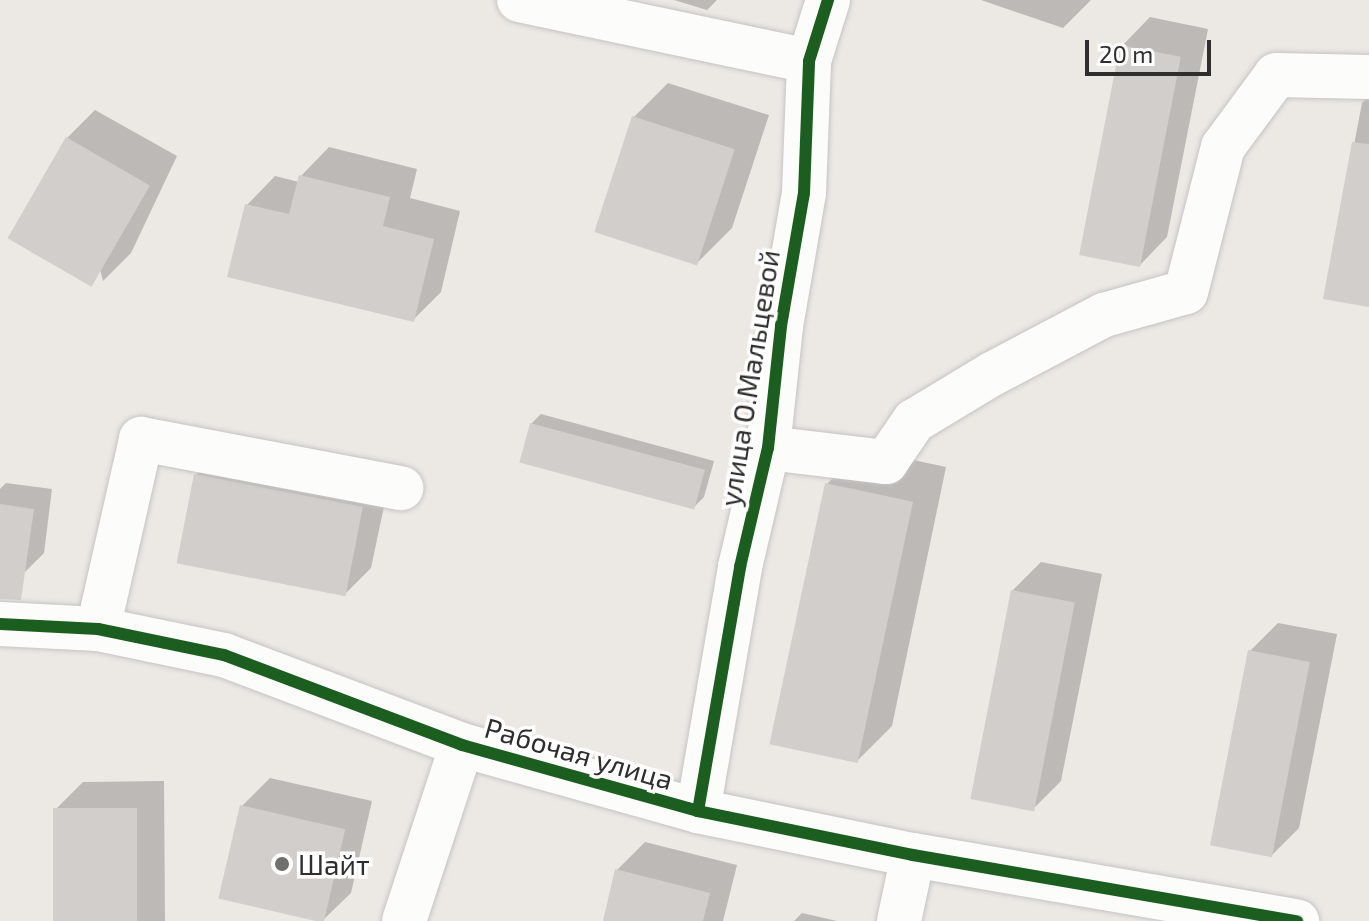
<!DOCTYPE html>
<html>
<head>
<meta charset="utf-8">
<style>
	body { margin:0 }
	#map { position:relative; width:1369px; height:921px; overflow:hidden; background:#ece8e4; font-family:"Exo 2",sans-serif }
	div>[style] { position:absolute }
	.shadow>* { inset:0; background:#0003 }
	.building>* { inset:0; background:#d1cecb; transform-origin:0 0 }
	.roads { filter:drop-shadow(0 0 2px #c5c4c5) drop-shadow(0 0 2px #c5c4c5) }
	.minor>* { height:44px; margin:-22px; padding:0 22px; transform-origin:22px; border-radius:22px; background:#fcfcfb }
	.cycleway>* { height:12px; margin:-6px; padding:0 6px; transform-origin:6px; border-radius:6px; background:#1b5e20 }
	.dots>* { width:22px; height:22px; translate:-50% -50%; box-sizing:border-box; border:4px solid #fff; border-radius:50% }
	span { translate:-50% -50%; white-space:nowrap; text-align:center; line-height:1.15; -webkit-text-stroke:7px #fff; paint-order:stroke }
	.street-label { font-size:28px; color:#2e2e2e }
	.poi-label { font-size:28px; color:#2e2e2e }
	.left { translate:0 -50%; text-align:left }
	.scale { position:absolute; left:1085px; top:40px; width:126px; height:36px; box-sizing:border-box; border:4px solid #2e2e2e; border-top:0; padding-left:10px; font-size:24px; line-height:28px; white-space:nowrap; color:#2e2e2e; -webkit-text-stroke:6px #fff; paint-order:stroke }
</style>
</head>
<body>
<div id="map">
	<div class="shadow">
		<i style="clip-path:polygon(674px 0,717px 0,707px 10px)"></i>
		<i style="clip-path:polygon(981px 0,1091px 0,1063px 28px)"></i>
		<i style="clip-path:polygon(1150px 17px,1208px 29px,1167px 237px,1139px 266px,1122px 46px)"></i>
		<i style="clip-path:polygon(668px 83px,769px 115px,732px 228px,697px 263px,634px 117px)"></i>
		<i style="clip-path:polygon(1369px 96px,1369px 305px,1325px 297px,1362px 103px)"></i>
		<i style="clip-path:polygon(95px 110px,177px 156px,131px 253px,103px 281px,67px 138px)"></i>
		<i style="clip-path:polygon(329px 147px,417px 169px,410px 198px,460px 211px,441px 292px,413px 320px,247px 205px,275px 176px,299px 182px,301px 176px)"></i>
		<i style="clip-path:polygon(541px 414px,714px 461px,704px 497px,694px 507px,531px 424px)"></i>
		<i style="clip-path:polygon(224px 447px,390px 478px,371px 568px,343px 596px,196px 475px)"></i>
		<i style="clip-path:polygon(862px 449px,946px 467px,892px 726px,857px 761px,827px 484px)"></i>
		<i style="clip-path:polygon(6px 483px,52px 489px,44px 553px,24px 573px,0 570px,0 489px)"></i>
		<i style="clip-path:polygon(1041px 562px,1102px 574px,1061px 781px,1033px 809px,1013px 590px)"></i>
		<i style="clip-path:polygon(1278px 623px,1337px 634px,1299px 828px,1271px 856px,1250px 651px)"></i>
		<i style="clip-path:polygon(270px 778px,372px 801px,351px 893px,322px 921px,221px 898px,242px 806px)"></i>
		<i style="clip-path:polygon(164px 781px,165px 921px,56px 921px,55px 810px,83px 782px)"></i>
		<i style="clip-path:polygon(645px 842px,737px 865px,723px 921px,605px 921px,617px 870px)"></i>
		<i style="clip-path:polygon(802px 913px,837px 921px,794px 921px)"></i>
	</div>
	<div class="building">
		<i style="left:1120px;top:45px;width:62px;height:214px;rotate:11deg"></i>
		<i style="left:632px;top:116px;width:108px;height:122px;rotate:18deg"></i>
		<i style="left:66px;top:137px;width:97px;height:117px;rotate:30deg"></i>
		<i style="clip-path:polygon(1352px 142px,1369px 144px,1369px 307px,1323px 299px)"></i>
		<i style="clip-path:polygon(299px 175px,390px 197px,383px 226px,434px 239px,414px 322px,227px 277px,245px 204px,289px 214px)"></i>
		<i style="left:530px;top:423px;width:181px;height:41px;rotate:15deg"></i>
		<i style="left:194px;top:474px;width:172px;height:91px;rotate:11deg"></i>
		<i style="left:825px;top:483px;width:90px;height:267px;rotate:12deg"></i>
		<i style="clip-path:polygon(0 504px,34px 509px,21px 600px,0 599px)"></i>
		<i style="left:1011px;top:590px;width:65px;height:213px;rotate:11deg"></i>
		<i style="left:1248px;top:650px;width:63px;height:199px;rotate:11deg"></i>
		<i style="left:240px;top:805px;width:108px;height:96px;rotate:13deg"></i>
		<i style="left:137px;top:808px;width:113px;height:84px;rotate:90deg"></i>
		<i style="clip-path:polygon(615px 869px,710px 893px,703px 921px,603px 921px)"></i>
	</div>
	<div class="roads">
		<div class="minor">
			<i style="left:519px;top:0;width:296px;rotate:11.9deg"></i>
			<i style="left:768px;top:448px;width:119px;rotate:6.8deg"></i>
			<i style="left:886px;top:462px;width:50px;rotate:-55.7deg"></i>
			<i style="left:914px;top:421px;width:91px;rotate:-31.1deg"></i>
			<i style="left:992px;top:374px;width:127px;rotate:-27.8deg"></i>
			<i style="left:1104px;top:315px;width:85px;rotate:-15.7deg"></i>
			<i style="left:1186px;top:292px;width:150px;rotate:-75.7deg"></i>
			<i style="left:1223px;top:147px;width:89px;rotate:-53.6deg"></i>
			<i style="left:1276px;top:75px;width:93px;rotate:1.2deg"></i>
			<i style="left:0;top:624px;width:98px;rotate:2.9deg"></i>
			<i style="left:98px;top:629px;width:129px;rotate:11.7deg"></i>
			<i style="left:224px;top:655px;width:254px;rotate:20.7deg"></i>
			<i style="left:462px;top:745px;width:245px;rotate:15.6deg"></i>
			<i style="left:698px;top:811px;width:219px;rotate:11.6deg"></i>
			<i style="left:913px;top:855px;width:390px;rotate:9.8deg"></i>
			<i style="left:98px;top:629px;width:195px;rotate:-77.2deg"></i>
			<i style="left:141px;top:439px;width:265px;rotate:10.7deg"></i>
			<i style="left:698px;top:811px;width:248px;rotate:-80.2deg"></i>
			<i style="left:740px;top:567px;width:122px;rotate:-76.8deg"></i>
			<i style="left:768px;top:448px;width:123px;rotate:-83.9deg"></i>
			<i style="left:781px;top:326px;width:135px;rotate:-80.2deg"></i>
			<i style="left:804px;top:193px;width:132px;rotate:-87.8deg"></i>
			<i style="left:809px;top:61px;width:64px;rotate:-72.7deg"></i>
			<i style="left:404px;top:921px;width:185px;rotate:-71.8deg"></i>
			<i style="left:899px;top:921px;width:67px;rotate:-78deg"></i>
		</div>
	</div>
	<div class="cycleway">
		<i style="left:0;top:624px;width:98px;rotate:2.9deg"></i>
		<i style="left:98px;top:629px;width:129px;rotate:11.7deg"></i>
		<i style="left:224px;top:655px;width:254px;rotate:20.7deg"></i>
		<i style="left:462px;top:745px;width:245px;rotate:15.6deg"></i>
		<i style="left:698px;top:811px;width:219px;rotate:11.6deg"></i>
		<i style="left:913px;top:855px;width:390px;rotate:9.8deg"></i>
		<i style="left:698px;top:811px;width:248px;rotate:-80.2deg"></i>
		<i style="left:740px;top:567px;width:122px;rotate:-76.8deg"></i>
		<i style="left:768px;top:448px;width:123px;rotate:-83.9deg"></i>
		<i style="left:781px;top:326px;width:135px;rotate:-80.2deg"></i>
		<i style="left:804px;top:193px;width:132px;rotate:-87.8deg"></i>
		<i style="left:809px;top:61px;width:64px;rotate:-72.7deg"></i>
	</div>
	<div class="dots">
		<i style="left:282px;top:864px;background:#706f6e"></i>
	</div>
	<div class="street-label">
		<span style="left:749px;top:378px;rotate:-81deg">улица О.Мальцевой</span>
		<span style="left:579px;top:753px;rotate:16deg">Рабочая улица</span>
	</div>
	<div class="poi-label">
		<span class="left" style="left:298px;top:864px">Шайт</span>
	</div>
	<div class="scale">20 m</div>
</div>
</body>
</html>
